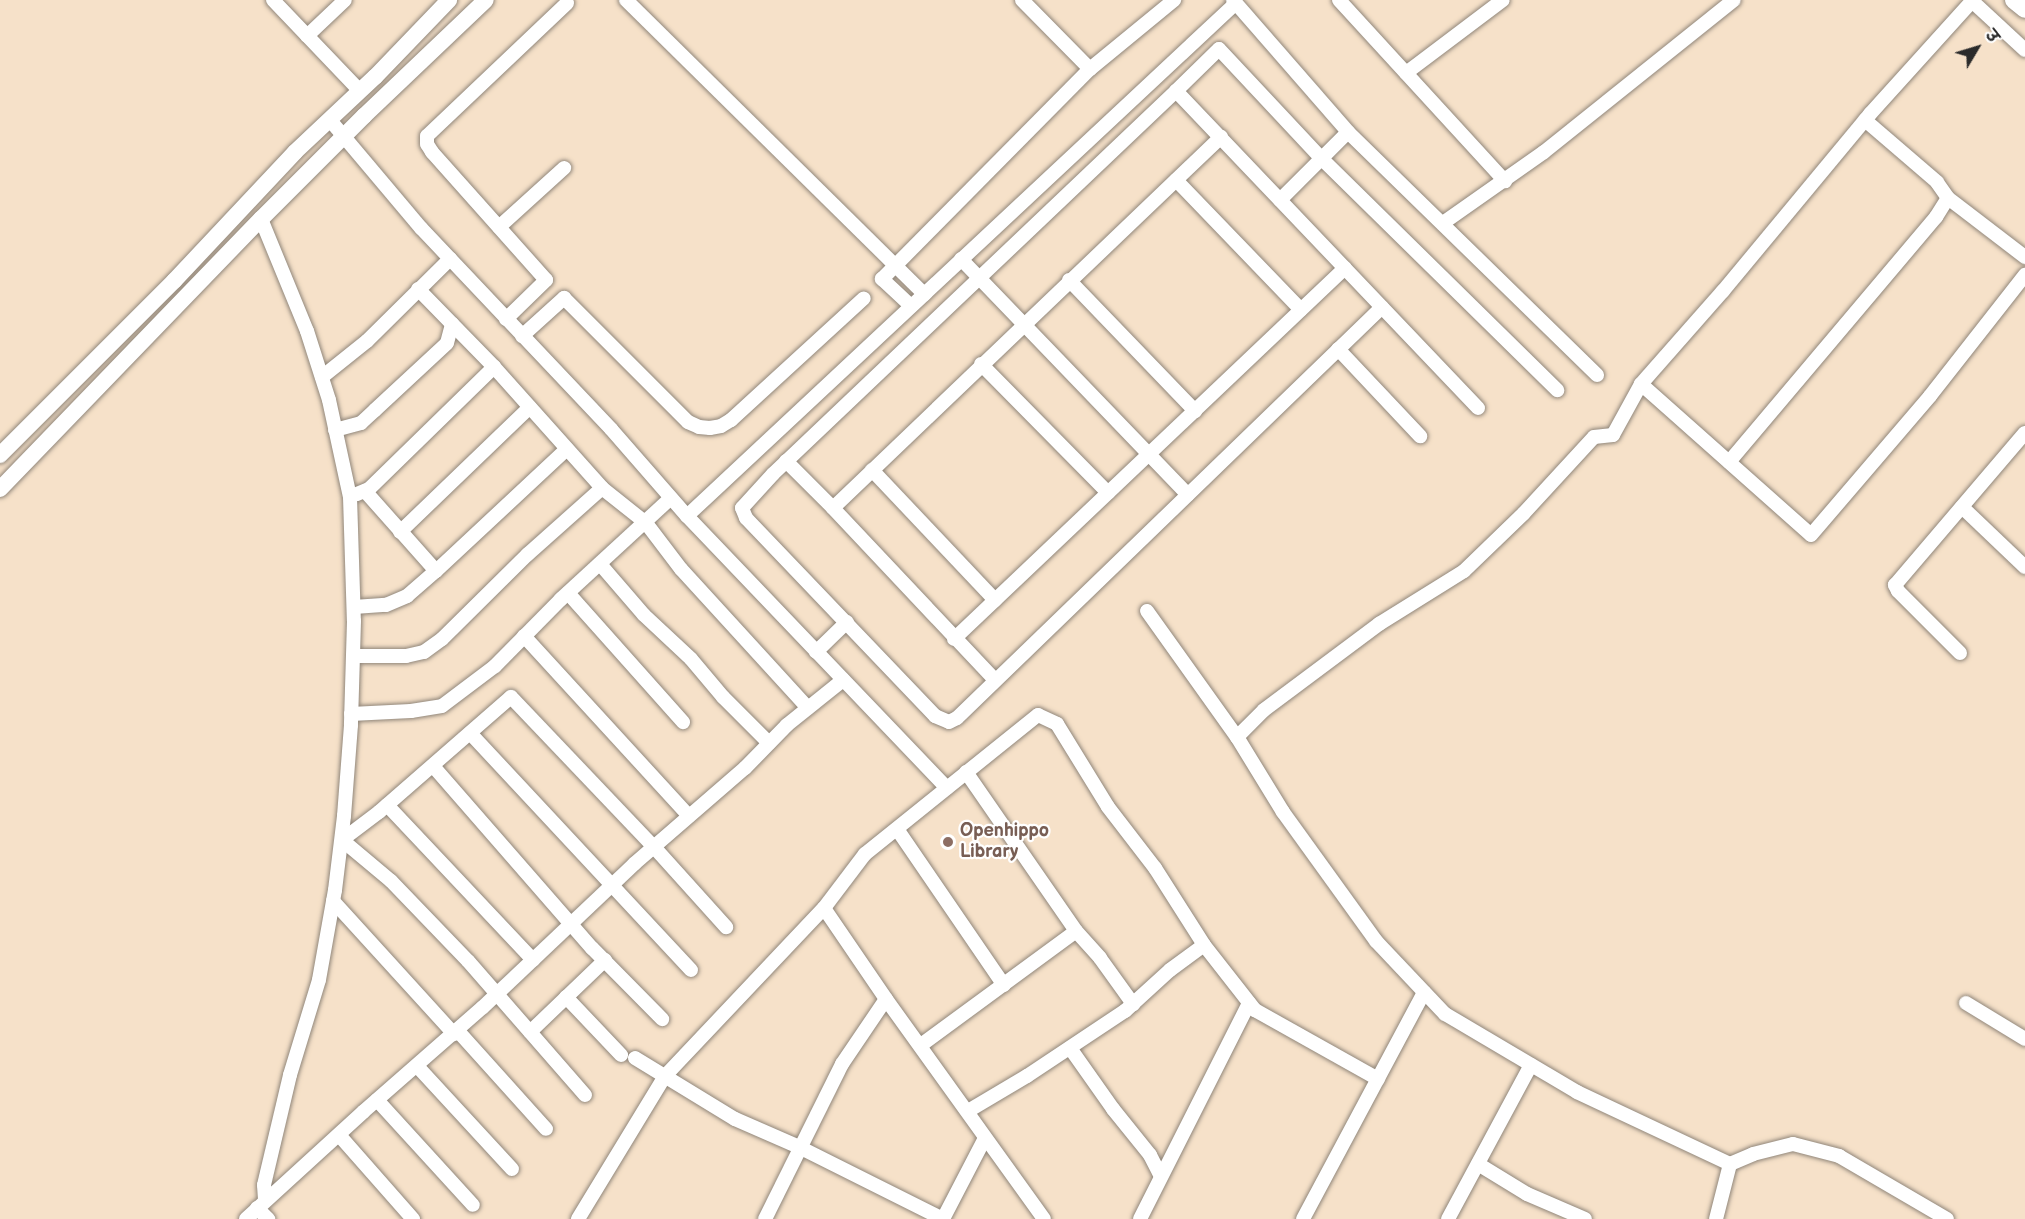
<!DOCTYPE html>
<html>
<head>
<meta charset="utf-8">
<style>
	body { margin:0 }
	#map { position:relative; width:2025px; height:1219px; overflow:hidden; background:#f6e1c9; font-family:"Balsamiq Sans","Playpen Sans Deva",sans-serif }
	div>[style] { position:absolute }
	.roads { filter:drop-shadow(0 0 2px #90867a) drop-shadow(0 0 2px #90867a) }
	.minor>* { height:14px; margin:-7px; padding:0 7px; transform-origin:7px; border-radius:7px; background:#fff }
	.tertiary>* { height:16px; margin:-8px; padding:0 8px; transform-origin:8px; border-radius:8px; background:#fff }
	.secondary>* { height:18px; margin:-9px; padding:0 9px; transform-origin:9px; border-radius:9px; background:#fff }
	.dots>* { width:16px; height:16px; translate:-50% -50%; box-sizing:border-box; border:3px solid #fff; border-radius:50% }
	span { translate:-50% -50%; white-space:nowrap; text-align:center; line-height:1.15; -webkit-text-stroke:4.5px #fff; paint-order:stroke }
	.education-label { font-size:18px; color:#785e54; font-weight:700 }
	.left { translate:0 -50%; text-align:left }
	.north { position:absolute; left:1947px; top:18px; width:60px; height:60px; -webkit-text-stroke:4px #fff; paint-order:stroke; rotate:52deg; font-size:16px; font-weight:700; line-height:24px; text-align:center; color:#2b2b2b }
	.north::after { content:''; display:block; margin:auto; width:21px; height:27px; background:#2b2b2b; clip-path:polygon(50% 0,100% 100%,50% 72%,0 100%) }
</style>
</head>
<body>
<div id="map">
	<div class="roads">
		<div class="minor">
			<i style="left:273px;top:0;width:126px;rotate:46.3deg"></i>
			<i style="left:626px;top:0;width:419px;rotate:44.6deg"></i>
			<i style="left:1022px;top:0;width:97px;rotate:45.4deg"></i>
			<i style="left:1090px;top:69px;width:109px;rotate:-39.4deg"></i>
			<i style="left:1233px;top:0;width:175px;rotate:48.9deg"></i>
			<i style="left:1348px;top:132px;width:348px;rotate:44.3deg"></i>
			<i style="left:1339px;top:0;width:246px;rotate:47.5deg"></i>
			<i style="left:1972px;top:1px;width:72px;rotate:42.8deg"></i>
			<i style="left:307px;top:36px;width:52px;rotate:-43.5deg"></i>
			<i style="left:1406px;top:73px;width:121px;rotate:-37deg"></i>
			<i style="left:1176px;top:91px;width:556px;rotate:136.46deg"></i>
			<i style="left:773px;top:474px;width:46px;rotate:132.4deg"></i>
			<i style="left:742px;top:508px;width:11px;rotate:68deg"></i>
			<i style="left:746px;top:518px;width:274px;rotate:46.3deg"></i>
			<i style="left:935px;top:716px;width:15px;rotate:23deg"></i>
			<i style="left:949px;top:722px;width:9px;rotate:-27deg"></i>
			<i style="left:957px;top:718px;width:591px;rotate:-44.04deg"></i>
			<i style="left:330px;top:120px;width:141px;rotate:49.9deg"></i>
			<i style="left:421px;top:228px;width:277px;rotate:46.6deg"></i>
			<i style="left:611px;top:429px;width:116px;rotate:48.9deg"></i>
			<i style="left:687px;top:516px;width:376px;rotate:46.3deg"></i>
			<i style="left:1176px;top:180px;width:180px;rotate:46.1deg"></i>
			<i style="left:1948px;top:198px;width:97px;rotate:37.5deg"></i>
			<i style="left:1280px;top:200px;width:96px;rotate:-45deg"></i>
			<i style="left:261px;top:219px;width:121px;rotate:67.7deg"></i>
			<i style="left:307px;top:331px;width:72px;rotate:72.3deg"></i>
			<i style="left:329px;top:400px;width:99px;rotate:77.8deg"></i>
			<i style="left:350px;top:497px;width:124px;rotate:88.2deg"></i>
			<i style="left:354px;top:621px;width:104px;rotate:91.7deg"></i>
			<i style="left:351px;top:725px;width:91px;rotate:94.4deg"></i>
			<i style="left:344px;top:816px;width:75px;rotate:96.9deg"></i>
			<i style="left:335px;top:890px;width:91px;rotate:100.1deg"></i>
			<i style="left:319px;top:980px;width:99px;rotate:107deg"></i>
			<i style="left:290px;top:1075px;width:113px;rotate:103.3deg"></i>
			<i style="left:264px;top:1185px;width:15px;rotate:86deg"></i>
			<i style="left:1443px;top:223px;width:123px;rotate:-35.1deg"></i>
			<i style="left:1544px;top:152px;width:243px;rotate:-38.7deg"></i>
			<i style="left:499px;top:227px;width:88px;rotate:-42.2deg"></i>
			<i style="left:961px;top:259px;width:327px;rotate:46.1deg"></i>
			<i style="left:1069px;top:280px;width:182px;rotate:46.1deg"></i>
			<i style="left:418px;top:289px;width:109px;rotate:45.7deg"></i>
			<i style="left:494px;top:367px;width:162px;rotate:48.2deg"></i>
			<i style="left:602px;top:488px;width:56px;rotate:38.5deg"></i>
			<i style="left:646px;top:523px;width:58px;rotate:52.7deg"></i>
			<i style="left:681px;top:569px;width:188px;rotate:47.6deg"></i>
			<i style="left:911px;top:306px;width:40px;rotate:-137deg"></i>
			<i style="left:882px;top:279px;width:296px;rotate:-45.3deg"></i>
			<i style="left:506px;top:319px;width:56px;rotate:-44.3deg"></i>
			<i style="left:546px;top:280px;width:171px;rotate:-131.7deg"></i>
			<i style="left:432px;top:152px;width:9px;rotate:-122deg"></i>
			<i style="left:427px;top:144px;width:8px;rotate:-90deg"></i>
			<i style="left:427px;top:136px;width:193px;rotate:-43.5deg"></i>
			<i style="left:522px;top:336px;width:57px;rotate:-42.1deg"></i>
			<i style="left:564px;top:298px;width:175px;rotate:45deg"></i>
			<i style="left:688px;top:422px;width:12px;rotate:24deg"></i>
			<i style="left:699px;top:427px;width:11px;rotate:5deg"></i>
			<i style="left:710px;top:428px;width:11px;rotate:-10deg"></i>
			<i style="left:721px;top:426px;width:12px;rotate:-31deg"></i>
			<i style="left:731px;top:420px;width:180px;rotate:-42.5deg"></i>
			<i style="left:1338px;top:349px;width:120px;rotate:46.7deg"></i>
			<i style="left:981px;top:364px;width:181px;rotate:45.4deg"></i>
			<i style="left:322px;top:377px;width:58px;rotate:-38.7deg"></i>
			<i style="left:367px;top:341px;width:117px;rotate:-44.7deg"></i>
			<i style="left:1641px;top:384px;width:227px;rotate:41.6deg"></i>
			<i style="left:1811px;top:535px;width:183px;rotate:-49.4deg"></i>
			<i style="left:1930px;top:396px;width:154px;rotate:-51.9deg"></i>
			<i style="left:1478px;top:408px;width:438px;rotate:-133.6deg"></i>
			<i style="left:1176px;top:91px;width:60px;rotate:-44.3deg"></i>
			<i style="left:1219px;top:49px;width:151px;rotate:46.9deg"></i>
			<i style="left:1322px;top:159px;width:330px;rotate:44.5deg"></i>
			<i style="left:335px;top:430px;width:27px;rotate:-15deg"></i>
			<i style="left:361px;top:423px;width:19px;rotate:-43deg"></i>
			<i style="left:375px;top:410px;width:98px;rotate:-42.9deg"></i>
			<i style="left:447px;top:343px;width:20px;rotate:-75deg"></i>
			<i style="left:786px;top:461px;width:66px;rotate:45deg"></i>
			<i style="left:1729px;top:462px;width:321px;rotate:-49.8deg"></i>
			<i style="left:1936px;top:217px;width:22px;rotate:-58deg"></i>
			<i style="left:1948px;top:198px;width:19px;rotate:-125deg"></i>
			<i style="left:1937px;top:182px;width:95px;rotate:-139.3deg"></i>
			<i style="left:872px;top:470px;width:179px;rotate:46.6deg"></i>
			<i style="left:357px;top:494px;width:13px;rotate:-23deg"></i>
			<i style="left:369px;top:489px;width:175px;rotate:-44.3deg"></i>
			<i style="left:1962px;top:507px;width:87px;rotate:43.6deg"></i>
			<i style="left:687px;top:516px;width:751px;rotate:-43.06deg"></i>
			<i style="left:400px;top:532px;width:180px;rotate:-43.9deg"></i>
			<i style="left:600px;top:564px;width:67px;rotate:49.2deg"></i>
			<i style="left:644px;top:615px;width:64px;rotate:43.1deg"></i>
			<i style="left:691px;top:659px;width:50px;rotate:49.9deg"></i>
			<i style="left:723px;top:697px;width:65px;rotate:45deg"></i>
			<i style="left:436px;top:571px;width:179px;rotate:-43deg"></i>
			<i style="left:568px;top:593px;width:173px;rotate:48.3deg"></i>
			<i style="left:354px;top:607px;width:32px;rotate:-4deg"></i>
			<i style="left:386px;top:605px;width:23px;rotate:-23deg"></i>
			<i style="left:407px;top:596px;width:38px;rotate:-41deg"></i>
			<i style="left:436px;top:571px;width:107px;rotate:-131.6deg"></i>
			<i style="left:1147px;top:611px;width:155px;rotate:54.5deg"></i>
			<i style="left:524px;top:636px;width:244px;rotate:47.5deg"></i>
			<i style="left:954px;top:639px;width:539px;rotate:-43.5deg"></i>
			<i style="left:816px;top:652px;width:43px;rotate:-44.1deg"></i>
			<i style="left:1960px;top:653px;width:88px;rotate:-135deg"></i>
			<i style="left:1898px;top:591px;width:7px;rotate:-117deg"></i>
			<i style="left:1895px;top:585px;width:200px;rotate:-49.5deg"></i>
			<i style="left:353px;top:656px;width:53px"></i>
			<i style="left:406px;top:656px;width:18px;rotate:-13deg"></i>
			<i style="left:424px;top:652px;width:22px;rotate:-36deg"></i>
			<i style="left:442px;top:639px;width:121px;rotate:-44.7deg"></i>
			<i style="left:528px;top:554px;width:99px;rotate:-41.7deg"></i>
			<i style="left:995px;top:680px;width:236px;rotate:-133.3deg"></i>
			<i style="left:833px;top:508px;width:537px;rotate:-43.72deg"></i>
			<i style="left:351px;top:714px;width:60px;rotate:-2.9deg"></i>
			<i style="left:411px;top:711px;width:31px;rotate:-9deg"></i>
			<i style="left:442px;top:706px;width:66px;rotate:-37deg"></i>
			<i style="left:495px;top:666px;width:94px;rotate:-45.4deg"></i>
			<i style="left:561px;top:599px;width:149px;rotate:-42.6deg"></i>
			<i style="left:470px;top:733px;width:324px;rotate:47deg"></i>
			<i style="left:433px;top:766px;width:242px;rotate:48.9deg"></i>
			<i style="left:592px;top:948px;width:100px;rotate:45.4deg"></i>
			<i style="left:966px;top:772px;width:193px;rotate:55.3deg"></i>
			<i style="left:1076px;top:931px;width:36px;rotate:48deg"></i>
			<i style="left:1100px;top:958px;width:57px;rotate:54.3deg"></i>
			<i style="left:387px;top:805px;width:213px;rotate:46.7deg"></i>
			<i style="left:897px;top:829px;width:189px;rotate:55.6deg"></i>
			<i style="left:333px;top:901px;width:180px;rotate:47.7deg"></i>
			<i style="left:566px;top:997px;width:80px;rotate:46.5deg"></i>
			<i style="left:1966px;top:1003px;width:69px;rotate:31.4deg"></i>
			<i style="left:457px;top:1030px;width:133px;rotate:48deg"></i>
			<i style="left:530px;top:1032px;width:104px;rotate:-43.8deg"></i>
			<i style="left:921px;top:1045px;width:192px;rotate:-36.3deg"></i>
			<i style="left:1070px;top:1048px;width:75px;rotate:54.8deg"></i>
			<i style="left:1113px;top:1109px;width:59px;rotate:51.2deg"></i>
			<i style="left:1150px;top:1155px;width:22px;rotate:63deg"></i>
			<i style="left:635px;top:1058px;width:117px;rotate:31.4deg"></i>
			<i style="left:735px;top:1119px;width:70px;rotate:23.6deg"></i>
			<i style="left:799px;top:1147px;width:161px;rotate:26.6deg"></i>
			<i style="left:417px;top:1066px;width:140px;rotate:47.3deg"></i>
			<i style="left:585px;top:1095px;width:178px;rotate:-131.1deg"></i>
			<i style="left:468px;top:961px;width:111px;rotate:-133.9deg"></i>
			<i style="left:391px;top:881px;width:64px;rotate:-140.1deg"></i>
			<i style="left:342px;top:840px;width:46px;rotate:-37.1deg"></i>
			<i style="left:379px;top:812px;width:175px;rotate:-41.1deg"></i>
			<i style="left:511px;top:697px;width:207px;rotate:46.4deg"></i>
			<i style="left:654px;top:847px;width:108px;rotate:48deg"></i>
			<i style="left:377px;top:1100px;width:142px;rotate:47.6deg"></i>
			<i style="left:968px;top:1111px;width:69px;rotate:-30.7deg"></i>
			<i style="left:1027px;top:1076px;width:118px;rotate:-33.6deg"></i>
			<i style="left:1125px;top:1011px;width:61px;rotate:-42.3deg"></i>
			<i style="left:1170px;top:970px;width:42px;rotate:-36.3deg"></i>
			<i style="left:339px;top:1135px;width:112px;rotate:48.6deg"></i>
			<i style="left:1478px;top:1164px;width:57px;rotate:31.5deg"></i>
			<i style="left:1527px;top:1194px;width:63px;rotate:23.3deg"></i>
			<i style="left:1730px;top:1164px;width:169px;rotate:-154.8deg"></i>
			<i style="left:1577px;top:1092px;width:153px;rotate:-149.4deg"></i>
			<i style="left:1445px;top:1014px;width:100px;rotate:-133.4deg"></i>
			<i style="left:1376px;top:941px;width:159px;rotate:-125.8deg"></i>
			<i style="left:1283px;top:812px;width:88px;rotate:-121.5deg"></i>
			<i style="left:1237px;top:737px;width:38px;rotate:-45deg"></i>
			<i style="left:1264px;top:710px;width:144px;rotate:-36.8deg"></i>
			<i style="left:1379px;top:624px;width:100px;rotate:-31.9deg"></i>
			<i style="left:1464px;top:571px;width:83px;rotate:-44deg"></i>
			<i style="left:1524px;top:513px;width:103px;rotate:-47.4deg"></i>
			<i style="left:1594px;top:437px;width:19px;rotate:-6deg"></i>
			<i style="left:1613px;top:435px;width:58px;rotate:-61.2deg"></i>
			<i style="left:1641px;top:384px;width:124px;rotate:-48.6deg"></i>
			<i style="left:1723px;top:291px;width:230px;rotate:-50.3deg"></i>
			<i style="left:1870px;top:114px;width:154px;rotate:-47.9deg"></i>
			<i style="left:257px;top:1208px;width:16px;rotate:45deg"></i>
			<i style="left:246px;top:1219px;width:159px;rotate:-42.4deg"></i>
			<i style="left:363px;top:1112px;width:159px;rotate:-41.2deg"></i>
			<i style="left:483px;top:1007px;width:208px;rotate:-43.4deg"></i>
			<i style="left:634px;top:864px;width:147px;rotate:-40.9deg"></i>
			<i style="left:745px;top:768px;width:60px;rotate:-45.7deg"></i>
			<i style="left:787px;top:725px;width:72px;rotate:-38.8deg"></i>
			<i style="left:578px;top:1219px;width:167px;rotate:-58.7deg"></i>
			<i style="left:665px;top:1076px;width:231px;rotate:-46.6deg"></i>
			<i style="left:765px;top:1219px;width:173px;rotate:-63.6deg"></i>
			<i style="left:842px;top:1064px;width:78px;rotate:-55.9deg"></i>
			<i style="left:943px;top:1219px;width:91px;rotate:-62.6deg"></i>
			<i style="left:1044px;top:1219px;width:271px;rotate:-125.7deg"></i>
			<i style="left:886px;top:999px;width:110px;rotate:-124.3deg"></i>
			<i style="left:824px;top:908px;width:68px;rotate:-52.8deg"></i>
			<i style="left:865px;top:854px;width:222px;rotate:-38.8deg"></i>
			<i style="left:1038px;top:715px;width:21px;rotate:25deg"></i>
			<i style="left:1057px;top:724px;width:97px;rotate:58.4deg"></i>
			<i style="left:1108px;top:807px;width:77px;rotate:52.4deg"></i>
			<i style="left:1155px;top:868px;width:91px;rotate:57.5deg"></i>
			<i style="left:1204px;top:945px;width:83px;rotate:51.9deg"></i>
			<i style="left:1255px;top:1010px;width:141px;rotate:29.3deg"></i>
			<i style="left:1140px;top:1219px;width:242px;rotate:-63.2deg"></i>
			<i style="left:1303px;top:1219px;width:257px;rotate:-61.9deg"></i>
			<i style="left:1448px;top:1219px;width:175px;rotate:-61.7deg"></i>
			<i style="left:1716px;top:1219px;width:57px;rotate:-75.7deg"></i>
			<i style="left:1730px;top:1164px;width:25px;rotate:-23deg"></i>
			<i style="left:1753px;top:1154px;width:41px;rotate:-14deg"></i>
			<i style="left:1793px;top:1144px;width:48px;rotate:14.6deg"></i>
			<i style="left:1839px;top:1156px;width:125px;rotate:30.3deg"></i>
		</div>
		<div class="tertiary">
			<i style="left:0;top:455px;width:246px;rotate:-45deg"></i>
			<i style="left:174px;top:281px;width:177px;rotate:-46.8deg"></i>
			<i style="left:295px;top:152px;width:110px;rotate:-43.2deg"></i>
			<i style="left:375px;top:77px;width:107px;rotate:-46.1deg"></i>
			<i style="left:0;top:489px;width:376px;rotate:-46deg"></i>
			<i style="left:261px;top:219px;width:146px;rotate:-45deg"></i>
			<i style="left:364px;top:116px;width:168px;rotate:-43.6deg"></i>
		</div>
		<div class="secondary">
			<i style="left:2014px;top:0;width:14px;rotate:39deg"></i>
		</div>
	</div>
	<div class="dots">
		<i style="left:948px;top:842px;background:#8d6e63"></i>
	</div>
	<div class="education-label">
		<span class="left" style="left:960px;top:842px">Openhippo<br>Library</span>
	</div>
	<div class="north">उ</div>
</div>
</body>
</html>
